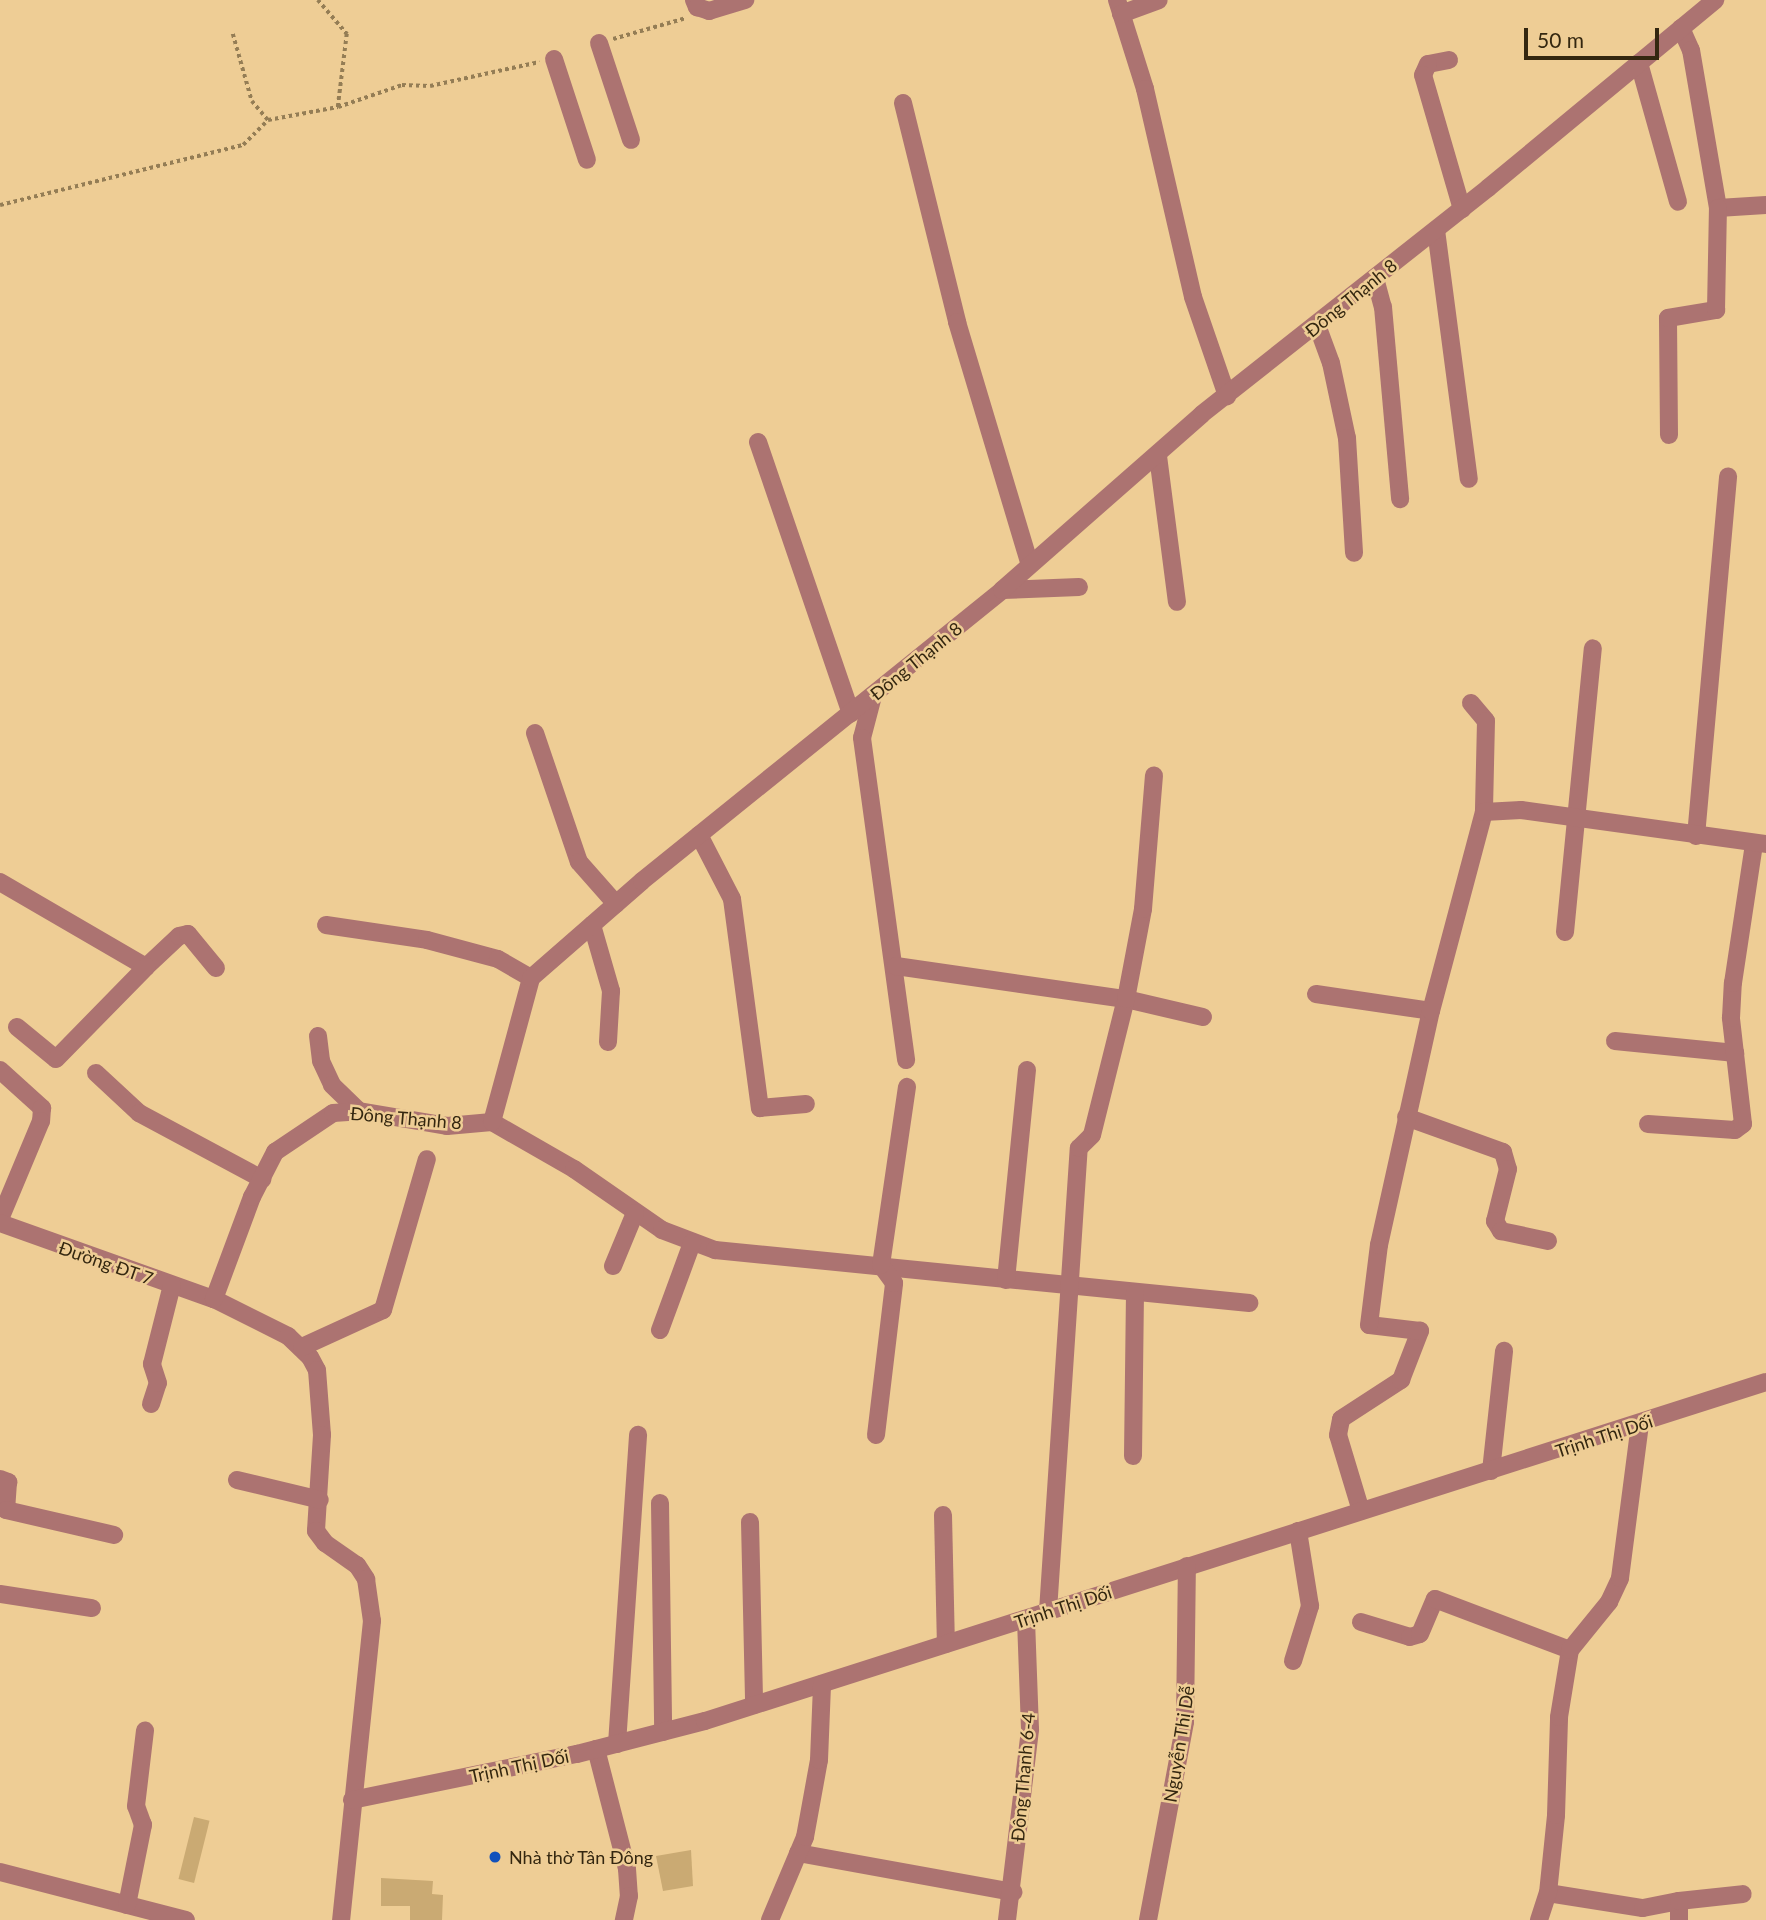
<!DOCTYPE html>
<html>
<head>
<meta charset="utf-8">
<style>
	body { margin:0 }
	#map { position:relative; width:1766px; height:1920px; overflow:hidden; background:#eecd95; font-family:Lato,sans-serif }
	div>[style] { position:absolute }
	.building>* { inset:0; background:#caaa73; transform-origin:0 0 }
	.path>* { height:3.5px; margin-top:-1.75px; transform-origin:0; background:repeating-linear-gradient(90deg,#947d55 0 3.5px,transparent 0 7px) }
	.minor>* { height:18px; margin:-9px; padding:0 9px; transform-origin:9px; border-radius:9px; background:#ac7371 }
	.dots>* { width:19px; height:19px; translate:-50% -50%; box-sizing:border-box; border:4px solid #eecd95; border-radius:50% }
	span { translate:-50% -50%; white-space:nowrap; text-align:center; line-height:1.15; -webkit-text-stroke:5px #eecd95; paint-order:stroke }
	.street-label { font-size:18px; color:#342710 }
	.poi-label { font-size:18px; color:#342710 }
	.left { translate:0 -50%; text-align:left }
	.scale { position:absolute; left:1524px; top:28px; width:135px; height:32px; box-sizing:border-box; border:4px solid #342710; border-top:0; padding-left:9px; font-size:21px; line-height:24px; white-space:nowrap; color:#342710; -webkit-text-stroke:5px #eecd95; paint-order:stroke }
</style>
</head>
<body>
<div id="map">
	<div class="building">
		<i style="left:194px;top:1817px;width:16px;height:64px;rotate:14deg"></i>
		<i style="clip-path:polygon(691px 1850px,693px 1886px,663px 1891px,656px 1856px)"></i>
		<i style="clip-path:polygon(381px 1878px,433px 1881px,432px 1894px,443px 1895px,442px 1920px,410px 1920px,410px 1906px,381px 1906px)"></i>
	</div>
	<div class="path">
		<i style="left:318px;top:0;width:45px;rotate:49.5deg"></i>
		<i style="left:347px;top:34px;width:74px;rotate:97deg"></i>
		<i style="left:338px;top:107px;width:68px;rotate:-19deg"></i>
		<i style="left:402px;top:85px;width:28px;rotate:2deg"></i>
		<i style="left:430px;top:86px;width:112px;rotate:-12.4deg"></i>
		<i style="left:233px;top:34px;width:70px;rotate:74.2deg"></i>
		<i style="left:252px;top:101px;width:25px;rotate:50deg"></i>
		<i style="left:268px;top:120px;width:71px;rotate:-10.5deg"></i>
		<i style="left:613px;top:39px;width:76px;rotate:-16deg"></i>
		<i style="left:0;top:205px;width:250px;rotate:-13.9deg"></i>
		<i style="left:243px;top:145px;width:35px;rotate:-45deg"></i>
	</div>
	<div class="minor">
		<i style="left:694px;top:0;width:8px;rotate:67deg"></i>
		<i style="left:697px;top:7px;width:13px;rotate:18deg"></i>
		<i style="left:709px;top:11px;width:38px;rotate:-17deg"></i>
		<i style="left:1117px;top:0;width:93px;rotate:72.5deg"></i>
		<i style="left:1145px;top:89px;width:213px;rotate:77deg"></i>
		<i style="left:1193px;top:297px;width:105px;rotate:71deg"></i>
		<i style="left:1121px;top:14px;width:40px;rotate:-20.2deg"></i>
		<i style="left:1681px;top:28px;width:24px;rotate:66deg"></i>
		<i style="left:1691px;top:50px;width:160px;rotate:80.3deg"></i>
		<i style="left:1718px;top:208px;width:48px;rotate:-3.6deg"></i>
		<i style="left:599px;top:43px;width:102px;rotate:71.7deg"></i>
		<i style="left:554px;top:59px;width:106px;rotate:71.9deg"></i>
		<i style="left:1449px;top:60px;width:21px;rotate:169deg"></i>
		<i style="left:1428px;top:64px;width:12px;rotate:114deg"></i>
		<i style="left:1423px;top:75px;width:140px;rotate:73.8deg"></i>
		<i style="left:1639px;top:63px;width:144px;rotate:74.3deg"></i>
		<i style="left:903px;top:103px;width:226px;rotate:76.1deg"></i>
		<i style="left:957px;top:322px;width:251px;rotate:73.3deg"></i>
		<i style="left:1436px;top:230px;width:251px;rotate:82.5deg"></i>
		<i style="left:1375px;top:278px;width:30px;rotate:75deg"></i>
		<i style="left:1383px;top:307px;width:193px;rotate:84.9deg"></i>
		<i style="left:1317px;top:325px;width:40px;rotate:69.8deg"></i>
		<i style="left:1331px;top:363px;width:77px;rotate:78deg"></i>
		<i style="left:1347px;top:438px;width:115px;rotate:86.5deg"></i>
		<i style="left:1669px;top:435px;width:117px;rotate:-90.5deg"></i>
		<i style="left:1668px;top:318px;width:49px;rotate:-9.5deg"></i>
		<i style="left:1716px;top:310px;width:102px;rotate:-88.9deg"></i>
		<i style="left:758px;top:442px;width:287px;rotate:71.1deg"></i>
		<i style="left:1158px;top:456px;width:147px;rotate:82.6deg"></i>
		<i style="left:1002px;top:590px;width:77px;rotate:-2.2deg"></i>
		<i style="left:873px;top:696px;width:43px;rotate:104.7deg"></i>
		<i style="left:862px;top:738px;width:325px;rotate:82.2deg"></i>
		<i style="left:1471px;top:703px;width:23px;rotate:50deg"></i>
		<i style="left:1486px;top:721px;width:91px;rotate:91.3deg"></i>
		<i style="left:535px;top:733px;width:136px;rotate:71.2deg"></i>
		<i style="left:579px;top:862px;width:56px;rotate:48.6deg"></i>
		<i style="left:699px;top:835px;width:72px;rotate:62.7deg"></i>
		<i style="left:732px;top:899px;width:211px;rotate:82.4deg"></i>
		<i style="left:760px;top:1108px;width:46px;rotate:-5deg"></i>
		<i style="left:1696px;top:836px;width:361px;rotate:-84.9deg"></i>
		<i style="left:0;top:882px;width:169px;rotate:30.2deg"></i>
		<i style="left:146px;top:967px;width:45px;rotate:-43.2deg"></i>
		<i style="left:179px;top:936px;width:9px;rotate:-13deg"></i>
		<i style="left:188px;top:934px;width:44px;rotate:50.5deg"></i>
		<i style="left:326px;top:925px;width:102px;rotate:8.4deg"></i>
		<i style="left:427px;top:940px;width:73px;rotate:15deg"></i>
		<i style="left:498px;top:959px;width:38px;rotate:30deg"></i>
		<i style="left:592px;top:925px;width:69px;rotate:73.9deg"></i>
		<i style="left:611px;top:991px;width:51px;rotate:93.4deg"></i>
		<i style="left:1565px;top:932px;width:285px;rotate:-84.4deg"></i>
		<i style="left:896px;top:966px;width:232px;rotate:8.2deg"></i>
		<i style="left:1126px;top:999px;width:79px;rotate:13.2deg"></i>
		<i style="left:1316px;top:994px;width:116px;rotate:8.4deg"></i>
		<i style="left:17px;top:1027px;width:50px;rotate:39.4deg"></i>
		<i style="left:56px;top:1059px;width:129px;rotate:-45.6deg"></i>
		<i style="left:318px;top:1036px;width:25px;rotate:83deg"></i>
		<i style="left:321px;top:1061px;width:26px;rotate:65deg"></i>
		<i style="left:332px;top:1085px;width:37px;rotate:44deg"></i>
		<i style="left:1615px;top:1041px;width:121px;rotate:5.7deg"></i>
		<i style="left:0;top:1070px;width:57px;rotate:42.1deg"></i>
		<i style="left:42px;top:1108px;width:13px;rotate:94deg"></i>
		<i style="left:41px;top:1121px;width:106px;rotate:112.7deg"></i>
		<i style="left:96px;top:1073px;width:59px;rotate:42.9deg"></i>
		<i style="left:139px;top:1113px;width:140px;rotate:28.2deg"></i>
		<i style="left:1406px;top:1117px;width:103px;rotate:19.8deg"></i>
		<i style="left:1503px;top:1152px;width:18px;rotate:74deg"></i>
		<i style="left:1508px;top:1169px;width:54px;rotate:104deg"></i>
		<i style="left:1495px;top:1221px;width:12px;rotate:59deg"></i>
		<i style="left:1501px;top:1231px;width:48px;rotate:12deg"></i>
		<i style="left:492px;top:1122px;width:95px;rotate:29.8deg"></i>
		<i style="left:574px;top:1169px;width:107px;rotate:34.7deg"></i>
		<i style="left:662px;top:1230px;width:57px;rotate:20.7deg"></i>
		<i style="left:715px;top:1250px;width:537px;rotate:5.67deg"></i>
		<i style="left:1648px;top:1124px;width:87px;rotate:3.9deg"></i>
		<i style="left:1735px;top:1130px;width:10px;rotate:-37deg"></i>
		<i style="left:1743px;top:1124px;width:107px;rotate:-96.5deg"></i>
		<i style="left:1731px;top:1018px;width:35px;rotate:-87deg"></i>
		<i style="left:1733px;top:983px;width:141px;rotate:-81.4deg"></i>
		<i style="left:0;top:1223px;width:227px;rotate:19.6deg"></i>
		<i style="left:214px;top:1299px;width:83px;rotate:26.6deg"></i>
		<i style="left:288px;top:1336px;width:30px;rotate:44deg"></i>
		<i style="left:310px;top:1357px;width:15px;rotate:62deg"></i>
		<i style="left:317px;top:1370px;width:65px;rotate:85.6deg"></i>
		<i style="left:322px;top:1435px;width:96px;rotate:93.6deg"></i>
		<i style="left:316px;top:1531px;width:15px;rotate:53deg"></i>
		<i style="left:325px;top:1543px;width:39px;rotate:35deg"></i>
		<i style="left:357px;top:1565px;width:17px;rotate:57deg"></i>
		<i style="left:366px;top:1579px;width:42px;rotate:81.9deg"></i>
		<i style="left:372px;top:1621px;width:301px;rotate:95.9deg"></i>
		<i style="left:613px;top:1266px;width:57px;rotate:-67.5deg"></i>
		<i style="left:1006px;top:1280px;width:211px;rotate:-84.3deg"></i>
		<i style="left:214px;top:1299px;width:109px;rotate:-69.6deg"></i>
		<i style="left:252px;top:1197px;width:51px;rotate:-62.9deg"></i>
		<i style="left:275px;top:1152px;width:70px;rotate:-33.9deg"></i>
		<i style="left:333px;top:1113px;width:26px;rotate:-4deg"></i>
		<i style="left:359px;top:1111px;width:89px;rotate:9.7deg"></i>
		<i style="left:447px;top:1126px;width:45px;rotate:-5.1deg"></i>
		<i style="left:492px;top:1122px;width:149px;rotate:-74.8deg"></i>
		<i style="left:531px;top:978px;width:147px;rotate:-41.1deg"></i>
		<i style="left:642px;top:881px;width:463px;rotate:-38.9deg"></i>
		<i style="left:1002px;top:590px;width:266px;rotate:-41.3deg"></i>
		<i style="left:1202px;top:414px;width:365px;rotate:-38.3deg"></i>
		<i style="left:1488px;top:188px;width:295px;rotate:-39.6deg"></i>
		<i style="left:660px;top:1330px;width:93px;rotate:-69.8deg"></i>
		<i style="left:302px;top:1347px;width:89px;rotate:-24.6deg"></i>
		<i style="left:383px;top:1310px;width:157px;rotate:-73.8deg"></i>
		<i style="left:151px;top:1404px;width:22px;rotate:-72deg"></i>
		<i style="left:158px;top:1383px;width:20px;rotate:-108deg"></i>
		<i style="left:152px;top:1364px;width:81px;rotate:-75.8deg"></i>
		<i style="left:876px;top:1435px;width:153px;rotate:-83.2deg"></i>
		<i style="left:894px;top:1283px;width:22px;rotate:-126deg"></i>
		<i style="left:881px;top:1265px;width:180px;rotate:-81.7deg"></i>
		<i style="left:1133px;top:1456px;width:163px;rotate:-89.3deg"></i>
		<i style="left:1491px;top:1471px;width:121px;rotate:-83.8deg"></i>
		<i style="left:0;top:1479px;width:9px;rotate:21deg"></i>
		<i style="left:8px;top:1482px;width:28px;rotate:94deg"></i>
		<i style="left:6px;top:1510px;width:111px;rotate:13deg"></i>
		<i style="left:237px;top:1480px;width:85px;rotate:13.5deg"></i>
		<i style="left:660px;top:1503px;width:229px;rotate:89.2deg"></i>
		<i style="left:1361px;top:1511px;width:79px;rotate:-106.8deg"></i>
		<i style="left:1338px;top:1435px;width:16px;rotate:-79deg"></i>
		<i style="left:1341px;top:1419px;width:72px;rotate:-33deg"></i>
		<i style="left:1401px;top:1380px;width:53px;rotate:-68.8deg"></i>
		<i style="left:1420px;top:1331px;width:51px;rotate:-173.3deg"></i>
		<i style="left:1369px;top:1325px;width:81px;rotate:-82.9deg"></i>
		<i style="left:1379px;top:1245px;width:240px;rotate:-77.5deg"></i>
		<i style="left:1431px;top:1011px;width:206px;rotate:-75.1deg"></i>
		<i style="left:1484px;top:812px;width:37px;rotate:-3deg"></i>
		<i style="left:1521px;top:810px;width:247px;rotate:7.9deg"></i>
		<i style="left:943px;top:1515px;width:129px;rotate:88.7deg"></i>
		<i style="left:750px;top:1522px;width:183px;rotate:88.7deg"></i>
		<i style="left:0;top:1594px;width:93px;rotate:8.7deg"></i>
		<i style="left:1048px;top:1611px;width:464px;rotate:-86.2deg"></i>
		<i style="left:1079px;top:1148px;width:18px;rotate:-45deg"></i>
		<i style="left:1092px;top:1135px;width:140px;rotate:-76deg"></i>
		<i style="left:1126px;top:999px;width:92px;rotate:-79.3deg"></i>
		<i style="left:1143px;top:909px;width:134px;rotate:-85.3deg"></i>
		<i style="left:1361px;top:1622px;width:51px;rotate:17deg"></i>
		<i style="left:1410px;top:1637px;width:10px;rotate:-17deg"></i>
		<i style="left:1420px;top:1634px;width:38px;rotate:-67deg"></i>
		<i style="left:1435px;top:1599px;width:144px;rotate:20.7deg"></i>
		<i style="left:1293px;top:1661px;width:58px;rotate:-72.8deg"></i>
		<i style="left:1310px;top:1606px;width:76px;rotate:-99.1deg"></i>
		<i style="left:617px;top:1744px;width:310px;rotate:-86.1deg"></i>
		<i style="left:596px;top:1749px;width:124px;rotate:75.5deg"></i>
		<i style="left:627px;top:1869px;width:27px;rotate:86deg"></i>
		<i style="left:629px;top:1896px;width:25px;rotate:102deg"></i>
		<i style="left:352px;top:1800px;width:230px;rotate:-11.6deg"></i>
		<i style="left:577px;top:1754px;width:132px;rotate:-14.5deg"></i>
		<i style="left:705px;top:1721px;width:1114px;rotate:-17.72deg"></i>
		<i style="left:798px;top:1853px;width:219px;rotate:10.3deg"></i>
		<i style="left:0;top:1872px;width:192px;rotate:14.5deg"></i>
		<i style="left:1548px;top:1893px;width:96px;rotate:9deg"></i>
		<i style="left:1643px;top:1908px;width:37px;rotate:-11deg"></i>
		<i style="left:1679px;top:1901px;width:19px;rotate:90deg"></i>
		<i style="left:1679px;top:1901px;width:64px;rotate:-6.2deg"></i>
		<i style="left:127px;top:1905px;width:82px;rotate:-78.7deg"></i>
		<i style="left:143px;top:1825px;width:20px;rotate:-110deg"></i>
		<i style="left:136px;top:1806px;width:76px;rotate:-83.2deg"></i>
		<i style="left:770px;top:1920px;width:90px;rotate:-67.1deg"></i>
		<i style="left:805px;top:1837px;width:78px;rotate:-79.7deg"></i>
		<i style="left:819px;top:1760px;width:76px;rotate:-87.7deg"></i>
		<i style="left:1007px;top:1920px;width:192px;rotate:-83.1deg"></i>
		<i style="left:1030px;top:1729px;width:109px;rotate:-92.1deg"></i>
		<i style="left:1148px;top:1920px;width:201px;rotate:-79.4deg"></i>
		<i style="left:1185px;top:1722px;width:156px;rotate:-89.3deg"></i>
		<i style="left:1539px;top:1920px;width:28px;rotate:-72deg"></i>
		<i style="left:1548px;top:1893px;width:78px;rotate:-84.1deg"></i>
		<i style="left:1556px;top:1815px;width:98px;rotate:-88.2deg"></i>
		<i style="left:1559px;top:1717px;width:68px;rotate:-80.7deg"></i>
		<i style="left:1570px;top:1650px;width:62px;rotate:-50.9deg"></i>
		<i style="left:1609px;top:1602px;width:26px;rotate:-65deg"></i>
		<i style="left:1620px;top:1578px;width:154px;rotate:-82.6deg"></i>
	</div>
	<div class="dots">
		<i style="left:495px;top:1857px;background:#1151bc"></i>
	</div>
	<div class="street-label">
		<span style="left:1351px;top:298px;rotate:-39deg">Đông Thạnh 8</span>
		<span style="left:916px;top:661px;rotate:-39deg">Đông Thạnh 8</span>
		<span style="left:406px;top:1118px;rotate:5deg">Đông Thạnh 8</span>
		<span style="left:106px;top:1263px;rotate:19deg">Đường ĐT 7</span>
		<span style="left:1604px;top:1436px;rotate:-18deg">Trịnh Thị Dối</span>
		<span style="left:1063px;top:1607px;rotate:-18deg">Trịnh Thị Dối</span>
		<span style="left:1179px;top:1744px;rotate:-81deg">Nguyễn Thị Dễ</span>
		<span style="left:519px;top:1766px;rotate:-12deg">Trịnh Thị Dối</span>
		<span style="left:1023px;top:1777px;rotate:-85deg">Đông Thạnh 6-4</span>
	</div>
	<div class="poi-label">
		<span class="left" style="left:509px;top:1857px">Nhà thờ Tân Đông</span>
	</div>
	<div class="scale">50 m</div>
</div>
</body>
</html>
